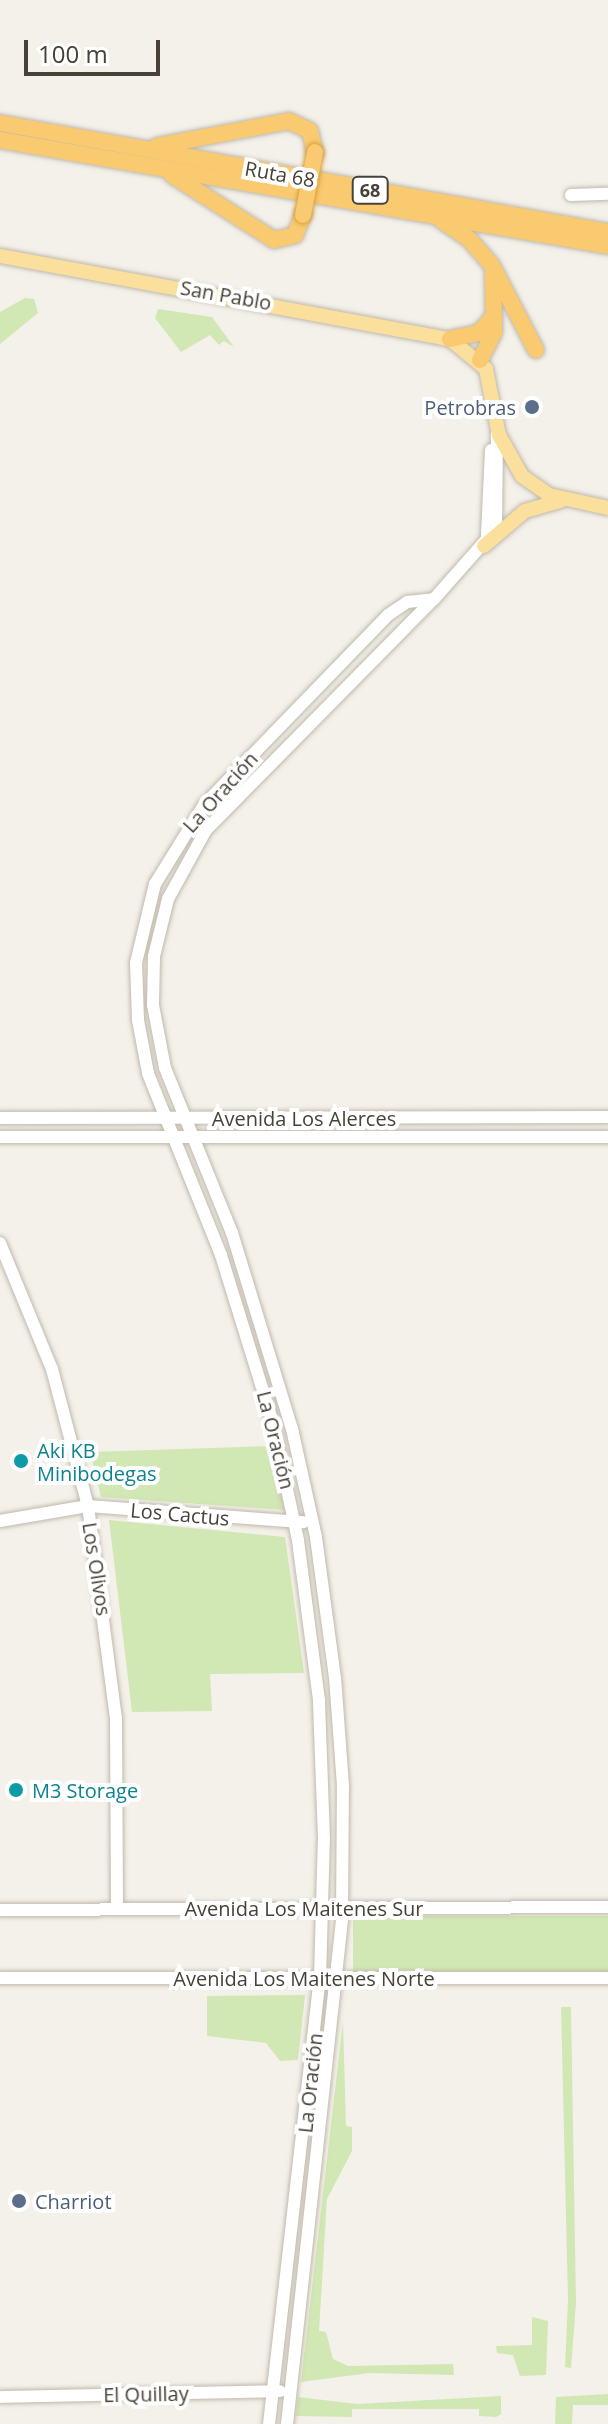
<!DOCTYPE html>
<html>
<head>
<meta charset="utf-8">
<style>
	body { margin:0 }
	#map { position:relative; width:608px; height:2424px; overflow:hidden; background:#f4f1ea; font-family:"Open Sans",sans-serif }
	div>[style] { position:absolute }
	.green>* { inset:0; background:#d1e7b4; transform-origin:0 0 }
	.roads { filter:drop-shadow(0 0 2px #c0b9ac) drop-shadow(0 0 2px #c0b9ac) }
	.minor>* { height:12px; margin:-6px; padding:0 6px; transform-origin:6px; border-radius:6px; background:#fff }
	.major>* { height:14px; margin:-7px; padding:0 7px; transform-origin:7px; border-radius:7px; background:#fbdf9c }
	.highway>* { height:16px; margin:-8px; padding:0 8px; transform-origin:8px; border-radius:8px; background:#f9ca70 }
	.bridges { filter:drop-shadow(0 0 2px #d99e3f) drop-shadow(0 0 2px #d99e3f) }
	.highway-bridge>* { height:16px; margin:-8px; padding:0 8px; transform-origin:8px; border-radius:8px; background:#f9ca70 }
	.dots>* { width:22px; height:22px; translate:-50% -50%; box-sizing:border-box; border:4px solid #fff; border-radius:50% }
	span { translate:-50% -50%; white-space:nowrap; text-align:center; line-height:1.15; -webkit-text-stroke:8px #fff; paint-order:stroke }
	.shield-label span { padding:2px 6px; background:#fff; border:2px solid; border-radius:6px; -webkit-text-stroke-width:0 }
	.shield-label { font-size:18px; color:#484138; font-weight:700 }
	.street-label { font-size:20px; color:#484138 }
	.service-label { font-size:20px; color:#4e5e75 }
	.right { translate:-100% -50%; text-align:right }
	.left { translate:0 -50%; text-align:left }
	.culture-label { font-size:20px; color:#0d838f }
	.scale { position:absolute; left:24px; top:40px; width:136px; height:36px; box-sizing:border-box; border:4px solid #484138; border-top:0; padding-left:10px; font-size:24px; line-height:28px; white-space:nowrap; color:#484138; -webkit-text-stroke:6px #fff; paint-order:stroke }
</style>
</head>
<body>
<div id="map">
	<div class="green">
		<i style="clip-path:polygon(25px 298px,34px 299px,38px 313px,0 344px,0 312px)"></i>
		<i style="clip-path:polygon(158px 309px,212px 317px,234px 347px,224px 341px,219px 345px,210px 335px,181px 352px,155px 318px)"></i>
		<i style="clip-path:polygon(271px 1446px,284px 1510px,101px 1497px,90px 1452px)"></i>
		<i style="clip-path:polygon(109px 1520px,285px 1537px,304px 1673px,210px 1674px,212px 1711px,132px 1712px)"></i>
		<i style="left:608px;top:1916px;width:56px;height:255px;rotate:90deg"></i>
		<i style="clip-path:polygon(305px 1995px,298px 2060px,280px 2061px,266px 2043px,207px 2036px,207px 1996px)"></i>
		<i style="clip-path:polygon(561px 2007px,571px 2007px,576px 2303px,571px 2368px,565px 2367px,568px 2299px)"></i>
		<i style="clip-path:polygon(343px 2022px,346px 2126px,352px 2127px,352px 2151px,327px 2199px,319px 2331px,326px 2332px,333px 2359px,348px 2366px,453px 2364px,454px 2375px,369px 2373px,301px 2382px)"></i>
		<i style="clip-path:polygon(532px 2317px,548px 2321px,546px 2375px,520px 2376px,513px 2355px,497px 2353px,496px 2346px,532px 2345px)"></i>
		<i style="clip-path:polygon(608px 2394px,608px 2405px,573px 2405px,572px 2424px,555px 2424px,556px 2397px)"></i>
		<i style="clip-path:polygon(501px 2396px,501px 2414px,496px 2417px,479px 2416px,479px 2409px,352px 2409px,352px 2417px,296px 2416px,298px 2397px,357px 2404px)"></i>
	</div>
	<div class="roads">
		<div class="minor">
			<i style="left:571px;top:195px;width:37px;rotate:-2deg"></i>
			<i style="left:487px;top:535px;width:85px;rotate:-87.3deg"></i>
			<i style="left:0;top:1118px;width:608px;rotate:-0.09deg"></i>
			<i style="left:0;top:1137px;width:608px"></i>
			<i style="left:0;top:1243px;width:136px;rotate:67.6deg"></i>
			<i style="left:52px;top:1369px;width:142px;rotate:75.3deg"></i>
			<i style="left:88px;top:1506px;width:214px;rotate:82.5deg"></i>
			<i style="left:116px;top:1718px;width:191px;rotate:89.7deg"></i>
			<i style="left:0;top:1521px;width:89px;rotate:-9.7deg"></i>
			<i style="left:88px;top:1506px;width:216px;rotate:4.3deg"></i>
			<i style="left:0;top:1910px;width:608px;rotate:-0.28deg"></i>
			<i style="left:0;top:1978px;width:608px"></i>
			<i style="left:0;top:2397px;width:280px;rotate:-1.2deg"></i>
			<i style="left:269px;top:2424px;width:449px;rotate:-83.5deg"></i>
			<i style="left:320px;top:1978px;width:139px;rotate:-88.4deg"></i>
			<i style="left:324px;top:1839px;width:139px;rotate:-92.1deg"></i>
			<i style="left:319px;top:1700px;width:161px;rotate:-97.5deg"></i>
			<i style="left:298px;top:1540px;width:123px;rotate:-102.2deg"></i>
			<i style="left:272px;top:1420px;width:173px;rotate:-107.2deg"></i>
			<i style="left:221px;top:1255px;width:196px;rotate:-111.9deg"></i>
			<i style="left:148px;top:1073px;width:54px;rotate:-100.7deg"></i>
			<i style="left:138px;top:1020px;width:57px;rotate:-92deg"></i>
			<i style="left:136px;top:963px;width:81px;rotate:-76.5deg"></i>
			<i style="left:155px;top:884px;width:93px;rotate:-58.2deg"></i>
			<i style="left:204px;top:805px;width:264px;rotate:-45.9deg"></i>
			<i style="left:388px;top:615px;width:23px;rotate:-34deg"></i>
			<i style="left:407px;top:602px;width:27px;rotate:-6deg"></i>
			<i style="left:287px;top:2424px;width:507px;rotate:-83.77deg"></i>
			<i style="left:342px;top:1920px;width:134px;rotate:-89.6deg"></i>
			<i style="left:343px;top:1786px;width:108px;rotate:-94.2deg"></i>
			<i style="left:335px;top:1678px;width:142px;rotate:-97.7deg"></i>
			<i style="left:316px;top:1537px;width:111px;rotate:-102.5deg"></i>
			<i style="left:292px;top:1429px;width:205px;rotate:-107deg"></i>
			<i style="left:232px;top:1233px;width:178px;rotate:-112.1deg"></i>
			<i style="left:165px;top:1068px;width:64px;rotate:-100.8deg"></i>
			<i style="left:153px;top:1005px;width:49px;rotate:-88.8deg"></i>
			<i style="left:154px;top:956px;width:59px;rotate:-76.2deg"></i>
			<i style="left:168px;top:899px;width:79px;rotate:-61.2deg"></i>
			<i style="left:206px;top:830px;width:325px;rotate:-45.4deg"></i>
			<i style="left:434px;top:599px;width:94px;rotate:-48.5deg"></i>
			<i style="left:496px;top:529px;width:96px;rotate:-89.4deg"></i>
		</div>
		<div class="major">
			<i style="left:0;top:256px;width:458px;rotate:10.5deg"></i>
			<i style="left:450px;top:339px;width:47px;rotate:39.8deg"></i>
			<i style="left:486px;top:369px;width:67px;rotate:78.9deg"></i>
			<i style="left:499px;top:435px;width:47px;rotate:60.7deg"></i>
			<i style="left:522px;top:476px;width:33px;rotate:35deg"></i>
			<i style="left:549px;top:495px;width:60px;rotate:12.4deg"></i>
			<i style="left:484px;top:546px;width:54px;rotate:-40.5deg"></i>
			<i style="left:525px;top:511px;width:37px;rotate:-16deg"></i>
		</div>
		<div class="highway">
			<i style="left:0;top:123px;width:618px;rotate:10.16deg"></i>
			<i style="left:0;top:140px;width:617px;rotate:9.89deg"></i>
			<i style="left:157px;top:146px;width:134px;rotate:-10.7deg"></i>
			<i style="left:289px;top:121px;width:23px;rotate:25deg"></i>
			<i style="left:310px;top:131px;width:22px;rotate:77deg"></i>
			<i style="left:172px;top:175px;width:121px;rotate:32.5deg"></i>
			<i style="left:274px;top:240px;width:22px;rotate:-13deg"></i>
			<i style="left:295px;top:235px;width:22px;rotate:-68deg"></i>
			<i style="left:441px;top:220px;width:34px;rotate:34deg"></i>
			<i style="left:469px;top:239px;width:33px;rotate:49deg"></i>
			<i style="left:491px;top:264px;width:97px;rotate:62.4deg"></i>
			<i style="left:450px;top:339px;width:30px;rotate:-12deg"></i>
			<i style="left:479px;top:333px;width:23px;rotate:-49deg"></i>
			<i style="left:480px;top:360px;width:31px;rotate:-63deg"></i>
			<i style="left:494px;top:332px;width:59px;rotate:-91deg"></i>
		</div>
	</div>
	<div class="bridges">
		<div class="highway-bridge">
			<i style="left:303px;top:215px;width:64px;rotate:-79.2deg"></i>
		</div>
	</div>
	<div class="dots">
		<i style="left:532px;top:407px;background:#5c6f8a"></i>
		<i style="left:21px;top:1461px;background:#0f9aa8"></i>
		<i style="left:16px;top:1790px;background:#0f9aa8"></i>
		<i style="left:19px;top:2201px;background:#5c6f8a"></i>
	</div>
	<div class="shield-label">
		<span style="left:370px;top:190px">68</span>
	</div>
	<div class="street-label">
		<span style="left:280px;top:174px;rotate:10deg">Ruta 68</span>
		<span style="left:226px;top:295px;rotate:10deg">San Pablo</span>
		<span style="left:220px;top:792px;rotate:-48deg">La Oración</span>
		<span style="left:304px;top:1118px">Avenida Los Alerces</span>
		<span style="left:276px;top:1440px;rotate:76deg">La Oración</span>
		<span style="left:180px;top:1514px;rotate:5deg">Los Cactus</span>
		<span style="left:97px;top:1569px;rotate:81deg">Los Olivos</span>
		<span style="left:304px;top:1908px">Avenida Los Maitenes Sur</span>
		<span style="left:304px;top:1978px">Avenida Los Maitenes Norte</span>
		<span style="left:310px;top:2083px;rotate:-84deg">La Oración</span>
		<span style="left:146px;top:2394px;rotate:-1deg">El Quillay</span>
	</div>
	<div class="service-label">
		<span class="right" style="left:516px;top:407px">Petrobras</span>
		<span class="left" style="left:35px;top:2201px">Charriot</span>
	</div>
	<div class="culture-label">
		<span class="left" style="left:37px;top:1462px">Aki KB<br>Minibodegas</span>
		<span class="left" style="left:32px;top:1790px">M3 Storage</span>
	</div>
	<div class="scale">100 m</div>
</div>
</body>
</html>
